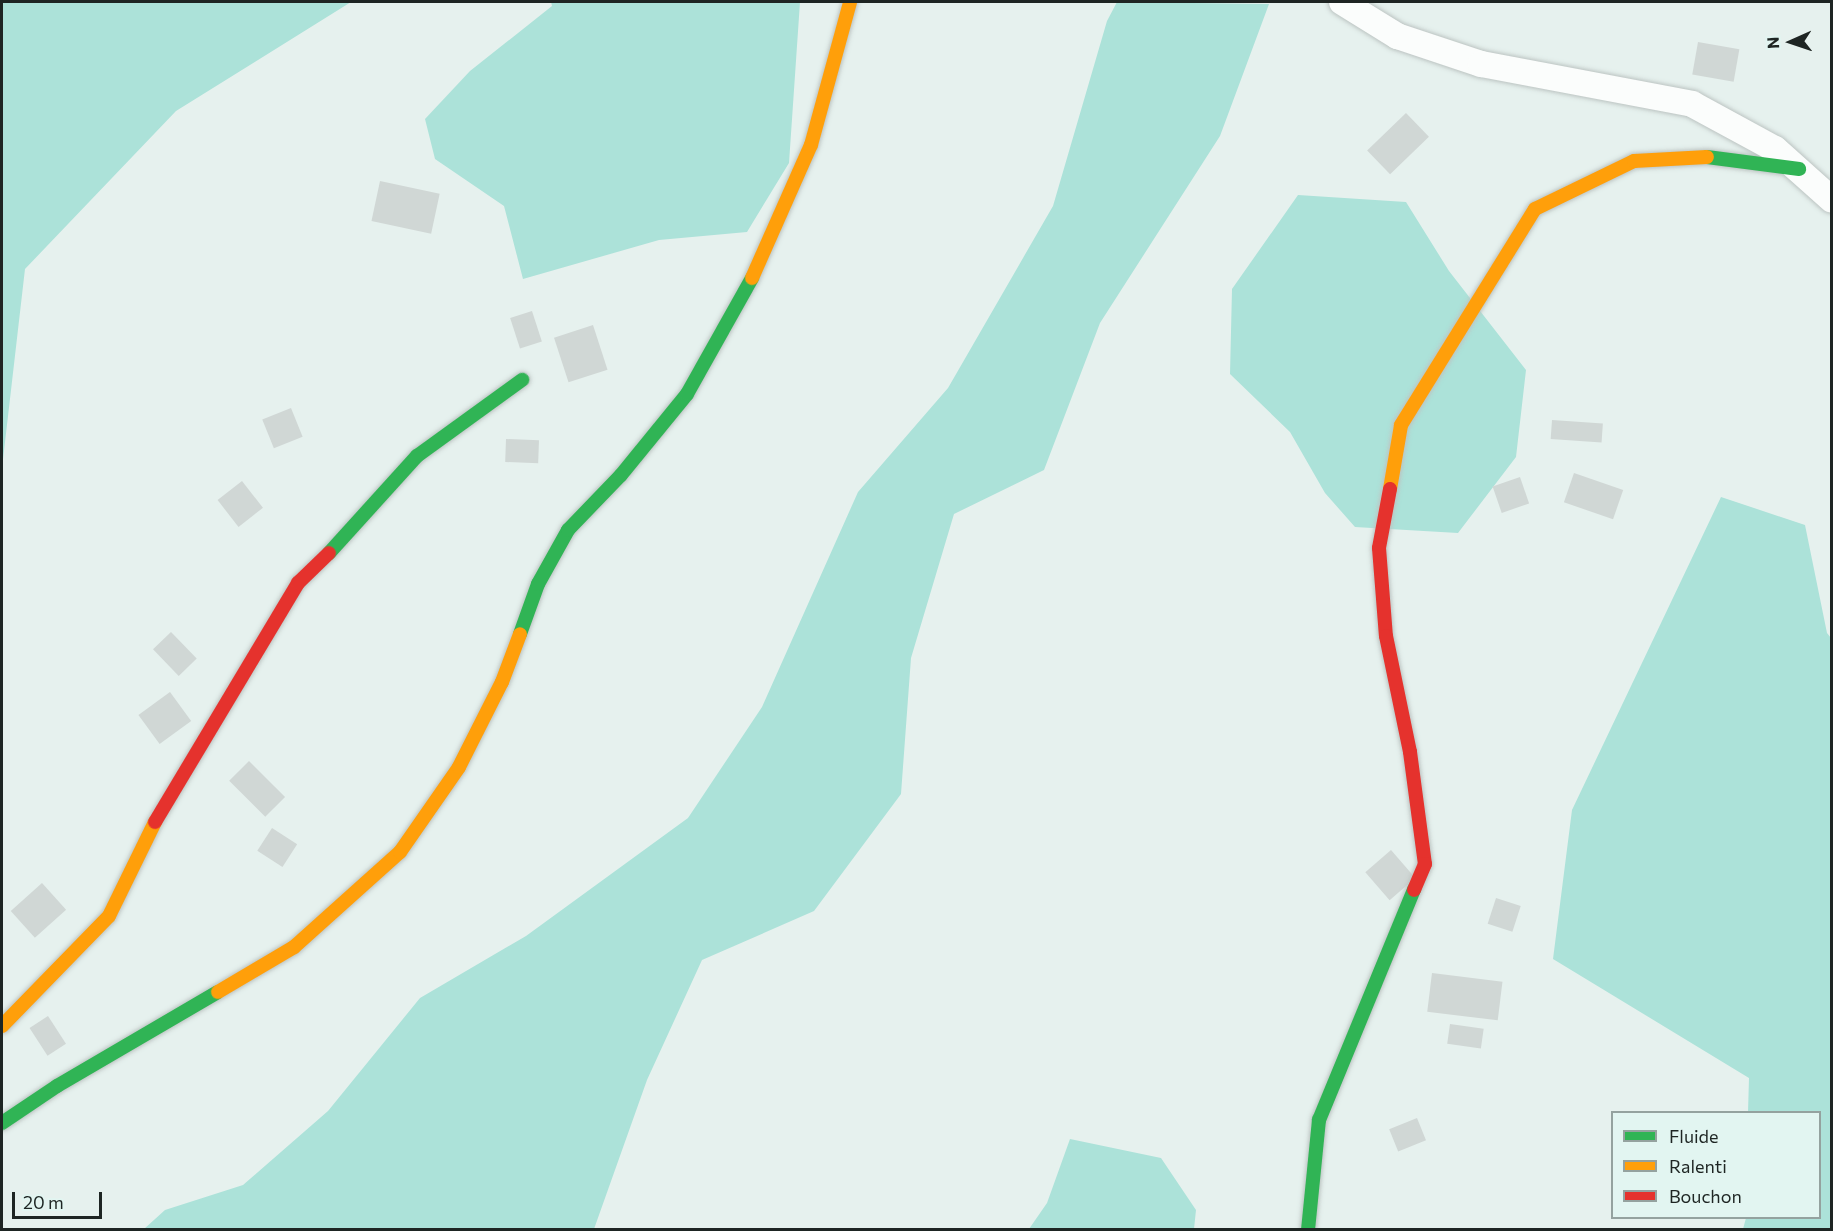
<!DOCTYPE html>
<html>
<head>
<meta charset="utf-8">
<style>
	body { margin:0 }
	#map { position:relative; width:1833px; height:1231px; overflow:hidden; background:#e6f1ee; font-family:Commissioner,sans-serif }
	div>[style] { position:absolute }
	.green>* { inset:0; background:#ace2d9 }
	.building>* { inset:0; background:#d0d7d5; transform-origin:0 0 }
	.roads { filter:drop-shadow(0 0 2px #bcc4c2) drop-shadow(0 0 2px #bcc4c2) }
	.street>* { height:26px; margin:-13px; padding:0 13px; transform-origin:13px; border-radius:13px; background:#fbfdfc }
	.fast>* { height:14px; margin:-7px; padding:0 7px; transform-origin:7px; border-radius:7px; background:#30b455 }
	.slow>* { height:14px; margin:-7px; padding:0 7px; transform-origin:7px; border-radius:7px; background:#ff9f0a }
	.jam>* { height:14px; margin:-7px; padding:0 7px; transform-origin:7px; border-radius:7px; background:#e5322d }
	span { translate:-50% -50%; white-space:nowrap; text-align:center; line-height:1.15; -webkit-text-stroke:6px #e2f5f1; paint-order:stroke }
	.frame { position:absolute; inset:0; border:3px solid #1e2523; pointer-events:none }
	.legend { position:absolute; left:1611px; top:1111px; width:210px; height:108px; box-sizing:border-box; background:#e2f5f1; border:2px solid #94a29f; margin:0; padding:8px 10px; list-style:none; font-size:18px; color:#1e2523 }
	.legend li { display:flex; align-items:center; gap:12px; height:30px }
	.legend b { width:30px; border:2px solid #94a29f }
	.north { position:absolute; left:1761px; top:12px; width:60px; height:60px; -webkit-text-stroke:4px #e2f5f1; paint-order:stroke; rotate:267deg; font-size:16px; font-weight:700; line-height:24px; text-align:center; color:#1e2523 }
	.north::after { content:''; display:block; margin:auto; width:21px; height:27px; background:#1e2523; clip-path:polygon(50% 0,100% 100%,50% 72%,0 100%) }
	.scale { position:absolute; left:12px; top:1192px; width:90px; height:27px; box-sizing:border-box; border:3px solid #1e2523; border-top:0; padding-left:8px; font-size:18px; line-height:21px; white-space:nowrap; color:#1e2523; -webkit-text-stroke:4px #e2f5f1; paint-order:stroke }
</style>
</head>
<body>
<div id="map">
	<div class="green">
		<i style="clip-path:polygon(2px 2px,351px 2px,176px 111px,25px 269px,2px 468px)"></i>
		<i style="clip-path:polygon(551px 2px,800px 2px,789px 163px,747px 232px,659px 240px,523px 279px,504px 206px,435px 159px,425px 119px,470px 71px,552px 6px)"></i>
		<i style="clip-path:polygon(1117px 2px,1269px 4px,1220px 136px,1100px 323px,1044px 470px,954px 514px,911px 658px,901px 794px,814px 911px,702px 960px,647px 1080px,594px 1229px,144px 1229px,165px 1210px,243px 1185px,328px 1111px,420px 998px,526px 936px,688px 818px,762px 707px,858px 492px,948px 388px,1053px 206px,1107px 21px)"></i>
		<i style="clip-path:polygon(1298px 195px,1406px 202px,1449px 271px,1526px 370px,1516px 457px,1458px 533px,1355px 527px,1325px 493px,1290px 432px,1230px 374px,1232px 289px)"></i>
		<i style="clip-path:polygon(1721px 497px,1805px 525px,1827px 633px,1831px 638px,1831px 1229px,1743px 1229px,1746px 1218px,1820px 1218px,1820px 1112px,1748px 1112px,1749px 1078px,1553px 959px,1572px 810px)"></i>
		<i style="clip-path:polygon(1070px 1139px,1161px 1158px,1196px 1210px,1194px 1229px,1029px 1229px,1047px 1203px)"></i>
	</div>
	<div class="building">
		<i style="left:1698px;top:42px;width:42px;height:33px;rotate:10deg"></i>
		<i style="left:1406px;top:113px;width:33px;height:54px;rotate:46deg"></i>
		<i style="left:380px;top:181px;width:61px;height:41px;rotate:12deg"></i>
		<i style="left:532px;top:311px;width:32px;height:23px;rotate:72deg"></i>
		<i style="left:593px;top:325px;width:47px;height:41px;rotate:72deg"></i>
		<i style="left:291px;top:408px;width:31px;height:31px;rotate:68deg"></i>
		<i style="left:1552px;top:420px;width:51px;height:19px;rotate:4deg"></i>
		<i style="left:506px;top:439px;width:33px;height:23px;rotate:2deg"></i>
		<i style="left:1574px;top:473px;width:52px;height:31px;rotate:19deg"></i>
		<i style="left:1520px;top:477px;width:28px;height:29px;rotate:71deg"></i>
		<i style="left:242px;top:481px;width:34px;height:31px;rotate:52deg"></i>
		<i style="left:171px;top:632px;width:37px;height:25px;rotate:46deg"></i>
		<i style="left:170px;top:692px;width:36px;height:39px;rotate:54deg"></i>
		<i style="left:249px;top:761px;width:51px;height:28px;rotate:45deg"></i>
		<i style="left:272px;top:828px;width:30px;height:27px;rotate:33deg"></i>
		<i style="left:1391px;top:850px;width:37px;height:34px;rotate:49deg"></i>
		<i style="left:42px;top:883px;width:36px;height:42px;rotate:48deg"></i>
		<i style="left:1496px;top:898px;width:26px;height:27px;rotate:18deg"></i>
		<i style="left:1432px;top:973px;width:71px;height:39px;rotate:7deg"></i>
		<i style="left:48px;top:1016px;width:33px;height:22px;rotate:57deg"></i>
		<i style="left:1450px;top:1024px;width:34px;height:20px;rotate:8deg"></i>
		<i style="left:1417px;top:1118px;width:24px;height:30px;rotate:68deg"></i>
	</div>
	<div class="roads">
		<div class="street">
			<i style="left:1342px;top:2px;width:65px;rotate:31.7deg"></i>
			<i style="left:1397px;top:36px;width:89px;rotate:18.4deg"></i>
			<i style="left:1481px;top:64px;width:215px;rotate:10.7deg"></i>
			<i style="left:1692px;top:104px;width:94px;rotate:28.5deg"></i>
			<i style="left:1775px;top:149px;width:76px;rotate:41.8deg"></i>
		</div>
		<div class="fast">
			<i style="left:1707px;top:157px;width:93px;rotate:7.4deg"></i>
			<i style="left:329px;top:553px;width:131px;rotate:-47.8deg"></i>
			<i style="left:417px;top:456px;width:130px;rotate:-35.9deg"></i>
			<i style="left:520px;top:634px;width:53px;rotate:-70.2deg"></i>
			<i style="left:538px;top:584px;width:62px;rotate:-60.9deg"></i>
			<i style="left:568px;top:530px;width:76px;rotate:-46.1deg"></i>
			<i style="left:621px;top:475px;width:104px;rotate:-50.8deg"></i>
			<i style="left:687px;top:394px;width:133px;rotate:-60.7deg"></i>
			<i style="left:2px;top:1123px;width:66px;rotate:-33.9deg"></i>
			<i style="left:57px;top:1086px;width:186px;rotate:-30.3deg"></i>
			<i style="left:1308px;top:1230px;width:111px;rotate:-84.3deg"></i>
			<i style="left:1319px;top:1120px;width:249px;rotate:-67.6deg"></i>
		</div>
		<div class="slow">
			<i style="left:752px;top:278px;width:145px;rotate:-66.1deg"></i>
			<i style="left:811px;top:145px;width:148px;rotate:-74.7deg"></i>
			<i style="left:1390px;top:489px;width:65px;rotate:-80.2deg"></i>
			<i style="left:1401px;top:425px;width:254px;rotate:-58.2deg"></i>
			<i style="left:1535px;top:209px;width:110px;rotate:-25.9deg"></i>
			<i style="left:1634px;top:161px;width:73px;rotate:-3.1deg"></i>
			<i style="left:218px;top:992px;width:88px;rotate:-30.6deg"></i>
			<i style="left:294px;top:947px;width:142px;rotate:-41.9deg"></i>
			<i style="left:400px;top:852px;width:103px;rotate:-55.2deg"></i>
			<i style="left:459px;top:767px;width:95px;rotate:-63.2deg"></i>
			<i style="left:502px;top:682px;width:51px;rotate:-69.4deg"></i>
			<i style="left:2px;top:1026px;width:153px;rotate:-45.8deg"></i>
			<i style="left:109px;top:916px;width:105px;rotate:-63.9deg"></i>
		</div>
		<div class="jam">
			<i style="left:1390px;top:489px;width:60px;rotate:100.6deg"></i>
			<i style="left:1379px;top:548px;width:88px;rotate:85.5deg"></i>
			<i style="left:1386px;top:636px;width:118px;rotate:78.3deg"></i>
			<i style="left:1410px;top:752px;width:113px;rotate:82.4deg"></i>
			<i style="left:1425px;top:864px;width:28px;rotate:113deg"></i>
			<i style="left:155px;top:822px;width:279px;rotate:-59.1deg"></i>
			<i style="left:298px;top:583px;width:43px;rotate:-44.1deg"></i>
		</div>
	</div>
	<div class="frame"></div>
	<ul class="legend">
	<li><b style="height:8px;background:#30b455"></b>Fluide</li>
	<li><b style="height:8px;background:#ff9f0a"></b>Ralenti</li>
	<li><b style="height:8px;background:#e5322d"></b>Bouchon</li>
	</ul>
	<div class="north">N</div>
	<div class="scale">20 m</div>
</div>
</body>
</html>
